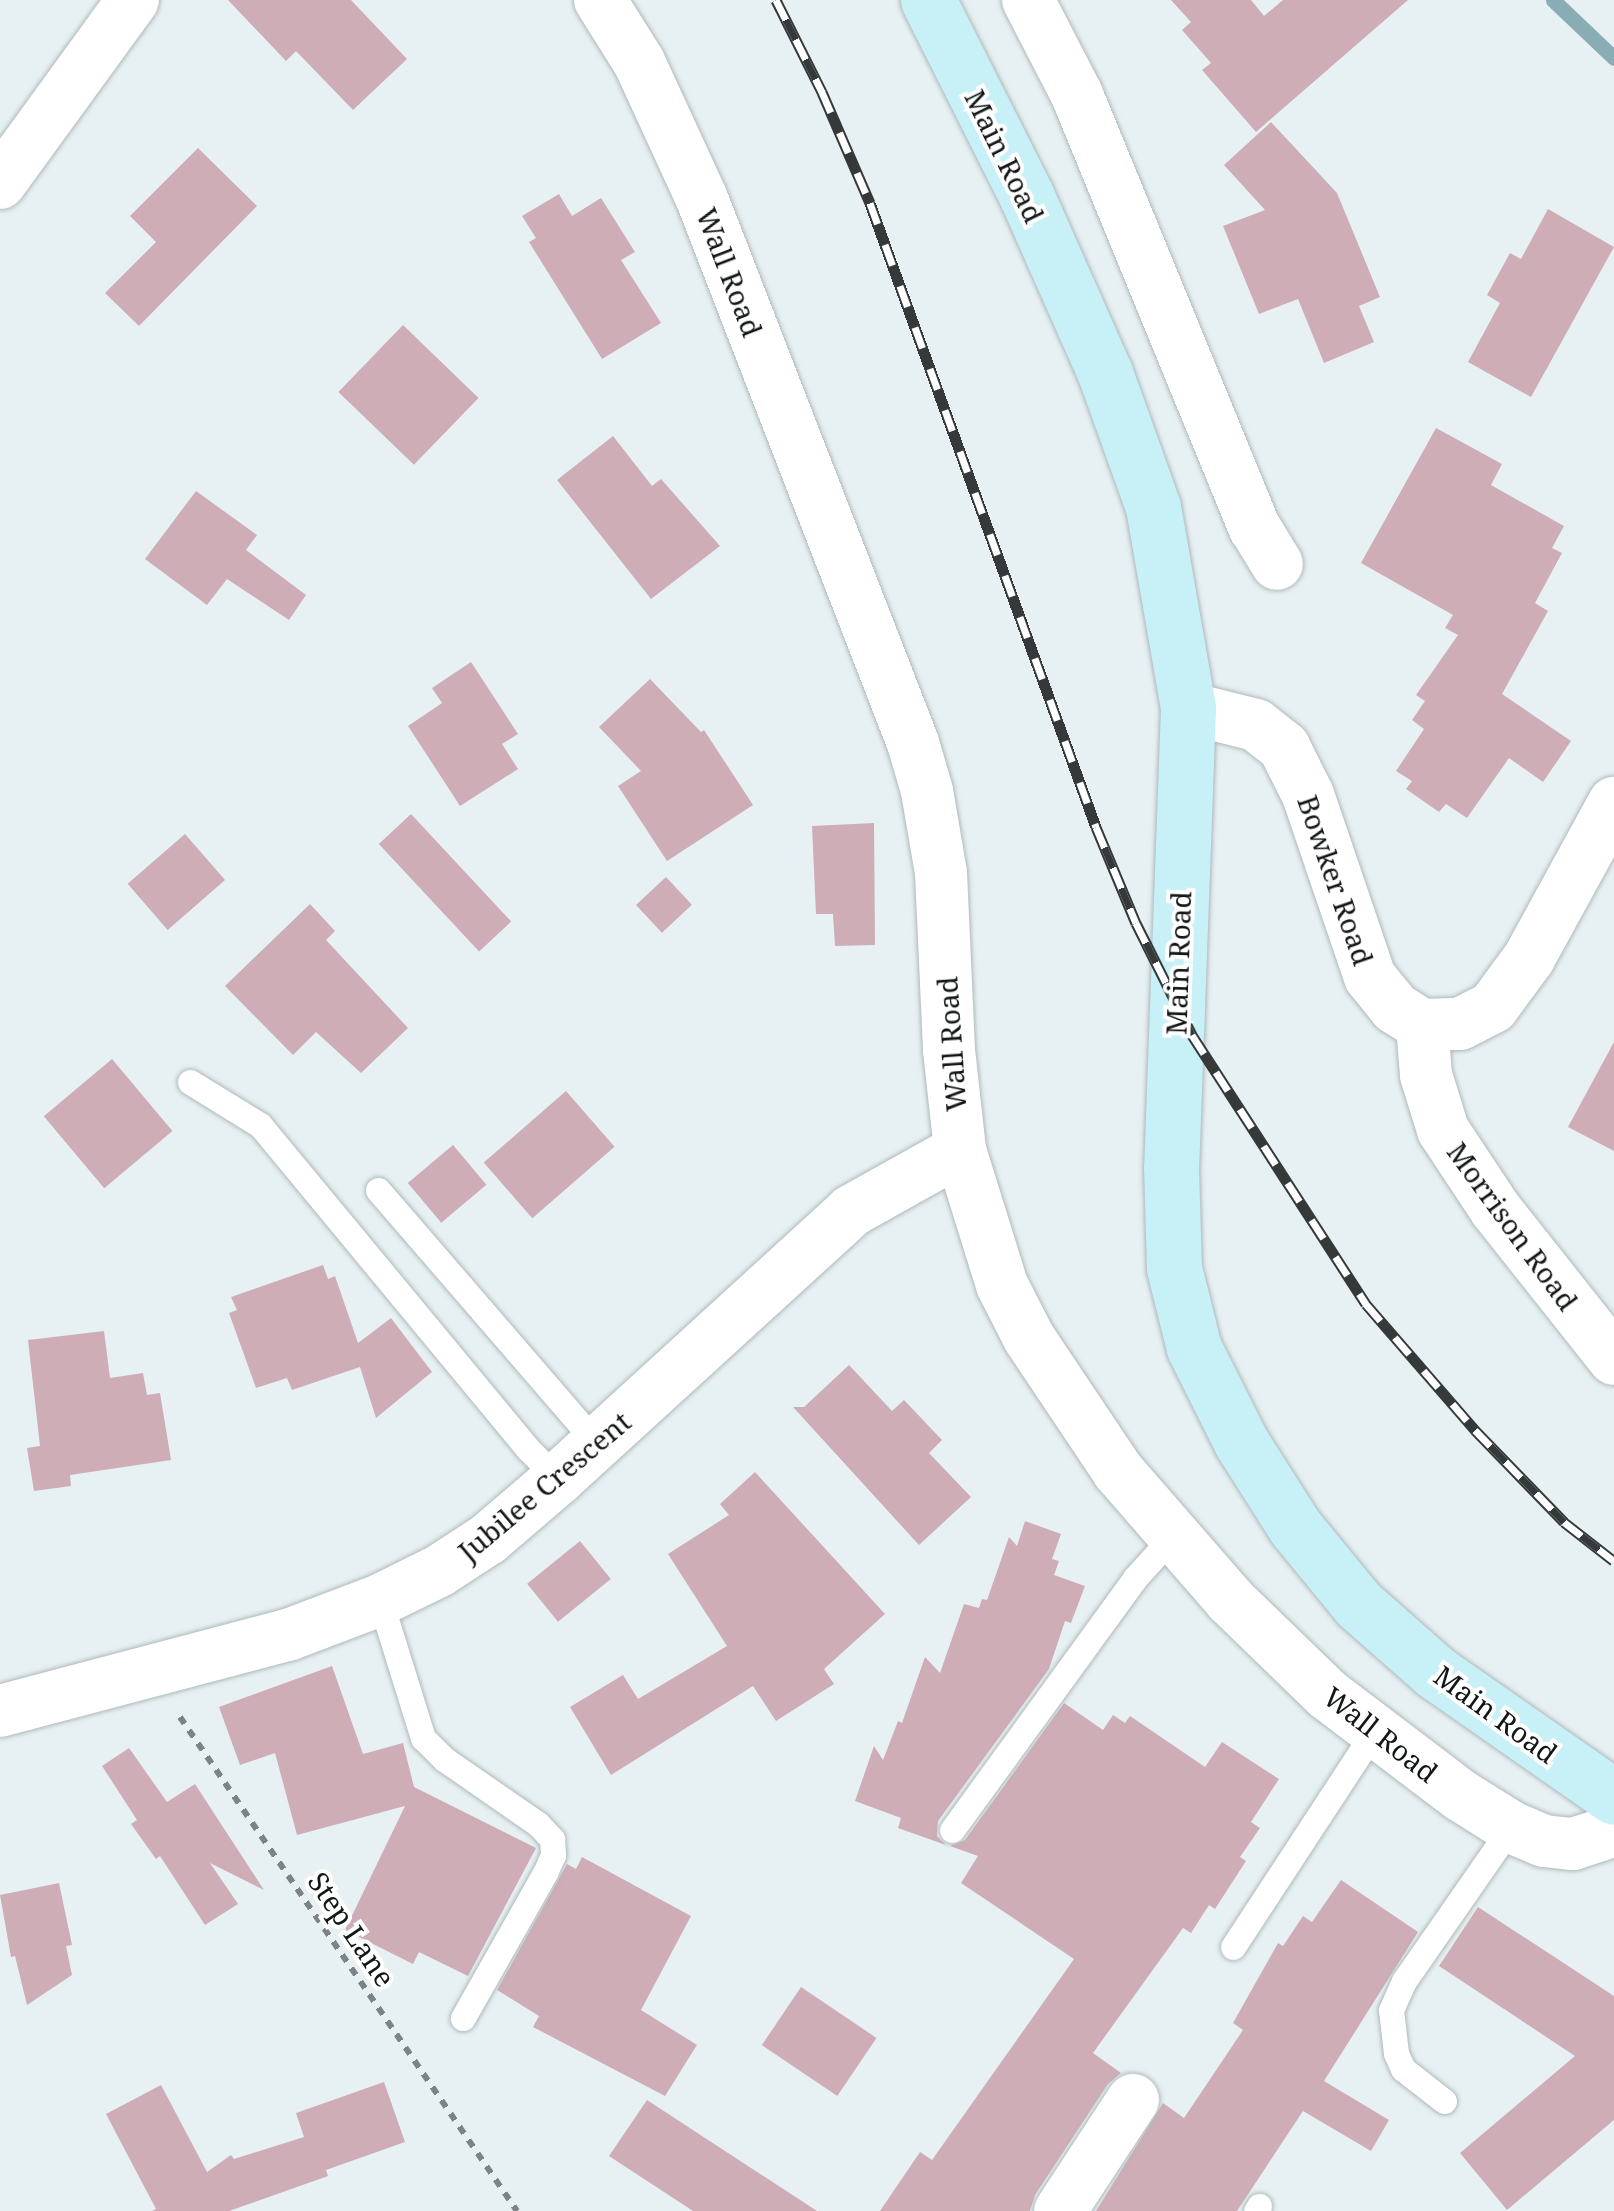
<!DOCTYPE html>
<html>
<head>
<meta charset="utf-8">
<style>
	body { margin:0 }
	#map { position:relative; width:1614px; height:2211px; overflow:hidden; background:#e7f1f3; font-family:"Noto Serif",serif }
	div>[style] { position:absolute }
	.stream>* { height:15px; margin:-7.5px; padding:0 7.5px; transform-origin:7.5px; border-radius:7.5px; background:#89adb5 }
	.building>* { inset:0; background:#ceadb7; transform-origin:0 0 }
	.path>* { height:6px; margin-top:-3px; transform-origin:0; background:repeating-linear-gradient(90deg,#7d8385 0 8px,transparent 0 16px) }
	.roads { filter:drop-shadow(0 0 2px #afb8bb) drop-shadow(0 0 2px #afb8bb) }
	.service>* { height:25px; margin:-12.5px; padding:0 12.5px; transform-origin:12.5px; border-radius:12.5px; background:#fff }
	.minor>* { height:52px; margin:-26px; padding:0 26px; transform-origin:26px; border-radius:26px; background:#fff }
	.secondary>* { height:55px; margin:-27.5px; padding:0 27.5px; transform-origin:27.5px; border-radius:27.5px; background:#c7f0f7 }
	.rail>* { height:11px; margin-top:-5.5px; transform-origin:0; background:repeating-linear-gradient(90deg,#fff 0 22px,#35393a 0 44px); box-sizing:border-box; border-block:2px solid #35393a }
	span { translate:-50% -50%; white-space:nowrap; text-align:center; line-height:1.15; -webkit-text-stroke:8px #fff; paint-order:stroke }
	.street-label { font-size:28px; color:#131617 }
</style>
</head>
<body>
<div id="map">
	<div class="stream">
		<i style="left:1553px;top:0;width:84px;rotate:43.6deg"></i>
	</div>
	<div class="building">
		<i style="clip-path:polygon(228px 0,351px 0,407px 59px,353px 110px,296px 51px,286px 61px)"></i>
		<i style="clip-path:polygon(1171px 0,1251px 0,1264px 16px,1283px 0,1408px 0,1256px 132px,1202px 70px,1211px 63px,1182px 30px,1191px 22px)"></i>
		<i style="clip-path:polygon(1271px 122px,1337px 193px,1380px 297px,1359px 306px,1374px 342px,1324px 363px,1298px 299px,1259px 314px,1223px 226px,1265px 210px,1224px 165px)"></i>
		<i style="clip-path:polygon(198px 148px,257px 206px,139px 326px,105px 293px,156px 242px,130px 216px)"></i>
		<i style="clip-path:polygon(559px 194px,572px 216px,601px 198px,635px 252px,621px 260px,661px 323px,602px 359px,529px 242px,536px 238px,522px 216px)"></i>
		<i style="clip-path:polygon(1548px 209px,1614px 247px,1531px 397px,1468px 362px,1500px 303px,1487px 295px,1510px 253px,1521px 259px)"></i>
		<i style="left:403px;top:325px;width:105px;height:93px;rotate:44deg"></i>
		<i style="clip-path:polygon(1436px 428px,1502px 464px,1491px 485px,1564px 526px,1552px 548px,1562px 553px,1535px 603px,1548px 611px,1502px 694px,1571px 741px,1543px 782px,1509px 758px,1467px 818px,1446px 804px,1439px 812px,1406px 789px,1412px 781px,1396px 771px,1424px 729px,1412px 720px,1425px 701px,1416px 695px,1458px 635px,1445px 628px,1453px 615px,1361px 563px)"></i>
		<i style="clip-path:polygon(613px 436px,652px 486px,661px 479px,720px 546px,651px 599px,557px 480px)"></i>
		<i style="clip-path:polygon(196px 491px,257px 535px,246px 550px,306px 595px,289px 620px,227px 579px,207px 605px,145px 559px)"></i>
		<i style="clip-path:polygon(471px 662px,518px 734px,502px 744px,518px 769px,460px 806px,408px 726px,442px 703px,432px 688px)"></i>
		<i style="clip-path:polygon(650px 679px,701px 732px,704px 730px,753px 805px,667px 861px,618px 786px,641px 771px,599px 727px)"></i>
		<i style="left:411px;top:814px;width:147px;height:44px;rotate:47deg"></i>
		<i style="clip-path:polygon(874px 823px,875px 945px,835px 946px,833px 914px,816px 914px,812px 826px)"></i>
		<i style="left:185px;top:834px;width:61px;height:76px;rotate:49deg"></i>
		<i style="left:666px;top:877px;width:38px;height:41px;rotate:47deg"></i>
		<i style="clip-path:polygon(310px 904px,335px 931px,326px 940px,408px 1028px,361px 1073px,316px 1032px,293px 1055px,225px 986px)"></i>
		<i style="clip-path:polygon(1614px 1042px,1614px 1151px,1568px 1127px)"></i>
		<i style="left:112px;top:1059px;width:94px;height:89px;rotate:50deg"></i>
		<i style="left:566px;top:1091px;width:74px;height:109px;rotate:49deg"></i>
		<i style="left:453px;top:1145px;width:52px;height:59px;rotate:50deg"></i>
		<i style="clip-path:polygon(323px 1265px,328px 1279px,335px 1276px,358px 1343px,391px 1318px,432px 1372px,376px 1418px,360px 1367px,292px 1390px,287px 1378px,256px 1388px,229px 1313px,237px 1310px,231px 1297px)"></i>
		<i style="clip-path:polygon(104px 1331px,110px 1378px,143px 1373px,147px 1395px,160px 1393px,171px 1460px,70px 1475px,71px 1486px,34px 1491px,27px 1448px,40px 1446px,28px 1340px)"></i>
		<i style="clip-path:polygon(849px 1365px,892px 1411px,904px 1400px,942px 1440px,929px 1453px,971px 1497px,919px 1545px,793px 1407px,804px 1407px)"></i>
		<i style="clip-path:polygon(755px 1472px,885px 1614px,824px 1669px,834px 1684px,776px 1721px,753px 1686px,611px 1775px,570px 1707px,623px 1675px,638px 1699px,727px 1646px,668px 1554px,729px 1515px,720px 1504px)"></i>
		<i style="clip-path:polygon(1025px 1521px,1061px 1534px,1052px 1559px,1059px 1561px,1054px 1575px,1085px 1586px,1071px 1623px,1065px 1621px,1049px 1669px,938px 1821px,937px 1836px,946px 1845px,898px 1828px,901px 1818px,855px 1801px,874px 1746px,883px 1760px,898px 1721px,902px 1723px,925px 1657px,940px 1673px,964px 1604px,979px 1608px,982px 1599px,987px 1600px,1009px 1537px,1017px 1546px)"></i>
		<i style="left:580px;top:1541px;width:49px;height:68px;rotate:51deg"></i>
		<i style="clip-path:polygon(332px 1666px,363px 1754px,403px 1743px,414px 1787px,536px 1848px,468px 1976px,419px 1952px,413px 1964px,345px 1930px,405px 1806px,297px 1835px,275px 1753px,240px 1765px,219px 1707px)"></i>
		<i style="clip-path:polygon(1064px 1703px,1103px 1730px,1113px 1715px,1125px 1723px,1130px 1716px,1205px 1767px,1222px 1742px,1279px 1779px,1251px 1822px,1260px 1828px,1240px 1857px,1246px 1861px,1215px 1909px,1209px 1905px,1191px 1933px,1183px 1928px,1093px 2053px,1121px 2073px,1108px 2084px,1035px 2195px,1030px 2211px,880px 2211px,920px 2152px,932px 2160px,1074px 1959px,961px 1883px,978px 1856px,950px 1846px,965px 1840px)"></i>
		<i style="clip-path:polygon(129px 1748px,167px 1802px,195px 1784px,264px 1890px,210px 1863px,238px 1904px,205px 1925px,160px 1856px,156px 1859px,131px 1824px,137px 1820px,102px 1766px)"></i>
		<i style="clip-path:polygon(582px 1857px,691px 1916px,641px 2010px,697px 2045px,665px 2096px,533px 2027px,539px 2016px,497px 1990px,567px 1864px,576px 1869px)"></i>
		<i style="clip-path:polygon(1341px 1880px,1418px 1932px,1324px 2081px,1389px 2120px,1371px 2151px,1303px 2111px,1237px 2211px,1096px 2211px,1163px 2103px,1184px 2118px,1243px 2030px,1233px 2023px,1278px 1943px,1283px 1946px,1303px 1916px,1312px 1922px)"></i>
		<i style="clip-path:polygon(59px 1883px,72px 1945px,66px 1946px,72px 1975px,27px 2005px,15px 1956px,11px 1957px,0 1895px)"></i>
		<i style="clip-path:polygon(1478px 1907px,1614px 1996px,1614px 2120px,1507px 2210px,1460px 2153px,1575px 2056px,1439px 1966px)"></i>
		<i style="left:801px;top:1987px;width:91px;height:70px;rotate:34deg"></i>
		<i style="clip-path:polygon(384px 2082px,405px 2142px,326px 2170px,328px 2176px,229px 2211px,152px 2211px,156px 2209px,106px 2114px,161px 2085px,207px 2172px,231px 2155px,234px 2159px,304px 2137px,296px 2113px)"></i>
		<i style="clip-path:polygon(647px 2100px,817px 2211px,693px 2211px,609px 2156px)"></i>
	</div>
	<div class="path">
		<i style="left:180px;top:1717px;width:598px;rotate:55.7deg"></i>
	</div>
	<div class="roads">
		<div class="service">
			<i style="left:190px;top:1082px;width:82px;rotate:31.6deg"></i>
			<i style="left:260px;top:1125px;width:420px;rotate:50.4deg"></i>
			<i style="left:528px;top:1449px;width:42px;rotate:45deg"></i>
			<i style="left:378px;top:1190px;width:335px;rotate:49.2deg"></i>
			<i style="left:380px;top:1600px;width:145px;rotate:72.7deg"></i>
			<i style="left:423px;top:1738px;width:30px;rotate:45deg"></i>
			<i style="left:444px;top:1759px;width:114px;rotate:34.7deg"></i>
			<i style="left:538px;top:1824px;width:21px;rotate:47deg"></i>
			<i style="left:552px;top:1839px;width:16px;rotate:86deg"></i>
			<i style="left:553px;top:1855px;width:17px;rotate:114deg"></i>
			<i style="left:546px;top:1871px;width:169px;rotate:119.5deg"></i>
			<i style="left:952px;top:1830px;width:311px;rotate:-54deg"></i>
			<i style="left:1135px;top:1578px;width:58px;rotate:-47.8deg"></i>
			<i style="left:1233px;top:1947px;width:259px;rotate:-56.8deg"></i>
			<i style="left:1444px;top:2101px;width:52px;rotate:-142deg"></i>
			<i style="left:1403px;top:2069px;width:17px;rotate:-114deg"></i>
			<i style="left:1396px;top:2053px;width:43px;rotate:-96.6deg"></i>
			<i style="left:1391px;top:2010px;width:32px;rotate:-66deg"></i>
			<i style="left:1404px;top:1981px;width:188px;rotate:-55.2deg"></i>
			<i style="left:1256px;top:2211px;width:6px;rotate:-59deg"></i>
		</div>
		<div class="minor">
			<i style="left:600px;top:0;width:73px;rotate:57.8deg"></i>
			<i style="left:639px;top:62px;width:151px;rotate:65.3deg"></i>
			<i style="left:702px;top:199px;width:583px;rotate:68.8deg"></i>
			<i style="left:913px;top:743px;width:50px;rotate:73.7deg"></i>
			<i style="left:927px;top:791px;width:83px;rotate:80.3deg"></i>
			<i style="left:941px;top:873px;width:177px;rotate:87.4deg"></i>
			<i style="left:949px;top:1050px;width:101px;rotate:83.7deg"></i>
			<i style="left:960px;top:1150px;width:141px;rotate:72.7deg"></i>
			<i style="left:1002px;top:1285px;width:59px;rotate:63deg"></i>
			<i style="left:1029px;top:1338px;width:160px;rotate:56.2deg"></i>
			<i style="left:1118px;top:1471px;width:171px;rotate:49deg"></i>
			<i style="left:1230px;top:1600px;width:135px;rotate:44.1deg"></i>
			<i style="left:1327px;top:1694px;width:167px;rotate:37.2deg"></i>
			<i style="left:1460px;top:1795px;width:60px;rotate:32.1deg"></i>
			<i style="left:1511px;top:1827px;width:36px;rotate:23deg"></i>
			<i style="left:1544px;top:1841px;width:29px;rotate:6deg"></i>
			<i style="left:1573px;top:1844px;width:32px;rotate:-18deg"></i>
			<i style="left:1603px;top:1834px;width:16px;rotate:-45deg"></i>
			<i style="left:1028px;top:0;width:107px;rotate:62.7deg"></i>
			<i style="left:1077px;top:95px;width:468px;rotate:67.7deg"></i>
			<i style="left:1255px;top:528px;width:42px;rotate:58.6deg"></i>
			<i style="left:0;top:183px;width:226px;rotate:-54deg"></i>
			<i style="left:1188px;top:708px;width:70px;rotate:14deg"></i>
			<i style="left:1256px;top:725px;width:36px;rotate:38deg"></i>
			<i style="left:1284px;top:747px;width:54px;rotate:63.4deg"></i>
			<i style="left:1308px;top:795px;width:192px;rotate:71.2deg"></i>
			<i style="left:1370px;top:977px;width:40px;rotate:51deg"></i>
			<i style="left:1395px;top:1008px;width:32px;rotate:32deg"></i>
			<i style="left:1422px;top:1025px;width:38px;rotate:-2deg"></i>
			<i style="left:1460px;top:1024px;width:37px;rotate:-27deg"></i>
			<i style="left:1493px;top:1007px;width:61px;rotate:-53.7deg"></i>
			<i style="left:1529px;top:958px;width:177px;rotate:-61.3deg"></i>
			<i style="left:1422px;top:1025px;width:50px;rotate:85.4deg"></i>
			<i style="left:1426px;top:1075px;width:58px;rotate:72.8deg"></i>
			<i style="left:1443px;top:1130px;width:96px;rotate:56.5deg"></i>
			<i style="left:1496px;top:1210px;width:190px;rotate:51.6deg"></i>
			<i style="left:0;top:1711px;width:298px;rotate:-14.8deg"></i>
			<i style="left:288px;top:1635px;width:98px;rotate:-20.8deg"></i>
			<i style="left:380px;top:1600px;width:66px;rotate:-26.2deg"></i>
			<i style="left:439px;top:1571px;width:59px;rotate:-33.1deg"></i>
			<i style="left:488px;top:1539px;width:92px;rotate:-40.6deg"></i>
			<i style="left:558px;top:1479px;width:397px;rotate:-42.4deg"></i>
			<i style="left:851px;top:1211px;width:125px;rotate:-29.2deg"></i>
			<i style="left:1060px;top:2211px;width:133px;rotate:-56.7deg"></i>
		</div>
		<div class="secondary">
			<i style="left:928px;top:0;width:220px;rotate:63.3deg"></i>
			<i style="left:1027px;top:197px;width:193px;rotate:66.1deg"></i>
			<i style="left:1105px;top:373px;width:142px;rotate:70.3deg"></i>
			<i style="left:1153px;top:507px;width:204px;rotate:80.1deg"></i>
			<i style="left:1188px;top:708px;width:459px;rotate:92.1deg"></i>
			<i style="left:1171px;top:1167px;width:101px;rotate:88.3deg"></i>
			<i style="left:1174px;top:1268px;width:82px;rotate:76deg"></i>
			<i style="left:1194px;top:1348px;width:105px;rotate:63.4deg"></i>
			<i style="left:1241px;top:1442px;width:101px;rotate:57.6deg"></i>
			<i style="left:1295px;top:1527px;width:99px;rotate:50.7deg"></i>
			<i style="left:1358px;top:1604px;width:103px;rotate:41.4deg"></i>
			<i style="left:1435px;top:1672px;width:218px;rotate:34.9deg"></i>
		</div>
	</div>
	<div class="rail">
		<i style="left:776px;top:0;width:103px;rotate:63.4deg"></i>
		<i style="left:822px;top:92px;width:121px;rotate:66.6deg"></i>
		<i style="left:870px;top:203px;width:664px;rotate:70.09deg"></i>
		<i style="left:1096px;top:827px;width:104px;rotate:67.4deg"></i>
		<i style="left:1136px;top:923px;width:125px;rotate:63.4deg"></i>
		<i style="left:1192px;top:1035px;width:320px;rotate:57.1deg"></i>
		<i style="left:1366px;top:1304px;width:167px;rotate:49.1deg"></i>
		<i style="left:1475px;top:1430px;width:128px;rotate:45.9deg"></i>
		<i style="left:1564px;top:1522px;width:63px;rotate:38deg"></i>
	</div>
	<div class="street-label">
		<span style="left:1005px;top:156px;rotate:64deg">Main Road</span>
		<span style="left:730px;top:272px;rotate:69deg">Wall Road</span>
		<span style="left:1336px;top:880px;rotate:71deg">Bowker Road</span>
		<span style="left:1178px;top:963px;rotate:-88deg">Main Road</span>
		<span style="left:951px;top:1044px;rotate:-94deg">Wall Road</span>
		<span style="left:1513px;top:1226px;rotate:54deg">Morrison Road</span>
		<span style="left:544px;top:1486px;rotate:-40deg">Jubilee Crescent</span>
		<span style="left:1496px;top:1714px;rotate:36deg">Main Road</span>
		<span style="left:1381px;top:1734px;rotate:38deg">Wall Road</span>
		<span style="left:352px;top:1929px;rotate:56deg">Step Lane</span>
	</div>
</div>
</body>
</html>
